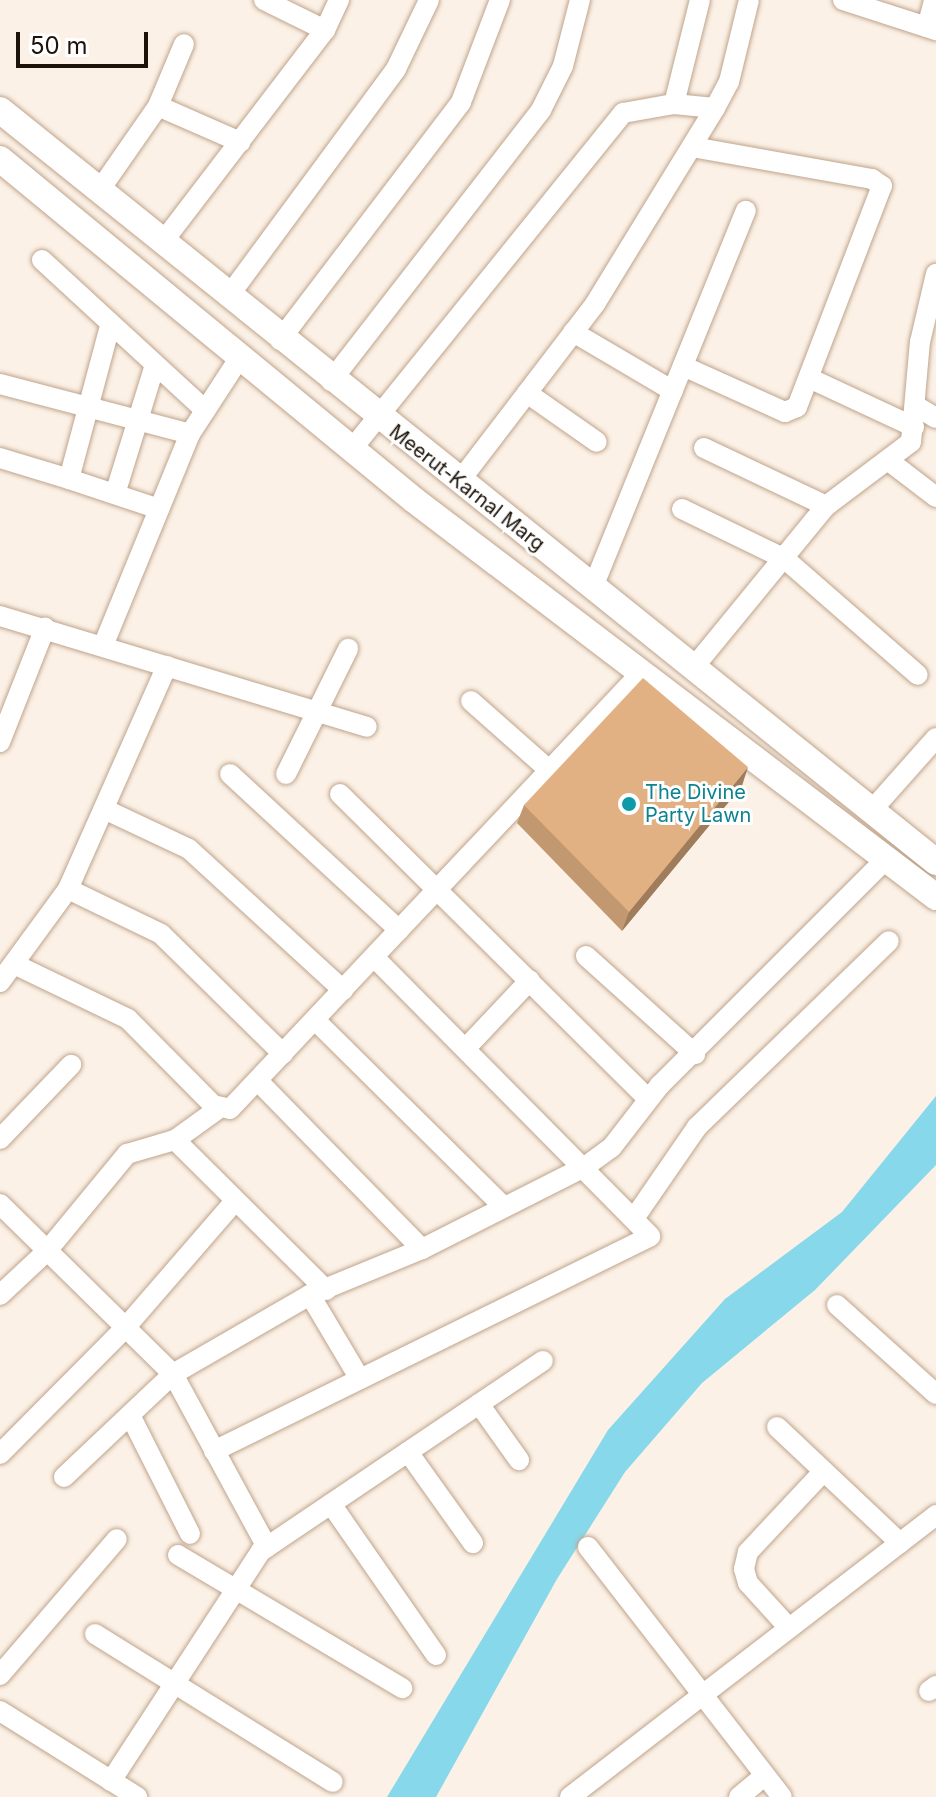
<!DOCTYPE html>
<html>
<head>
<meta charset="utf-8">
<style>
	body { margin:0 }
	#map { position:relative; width:936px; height:1797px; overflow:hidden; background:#fcf1e6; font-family:Inter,sans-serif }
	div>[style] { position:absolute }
	.water>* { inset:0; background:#87d8ea }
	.roads { filter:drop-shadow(0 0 2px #bfa48c) drop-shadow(0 0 2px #bfa48c) }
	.minor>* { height:20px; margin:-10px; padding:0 10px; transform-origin:10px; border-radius:10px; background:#fff }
	.tertiary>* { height:26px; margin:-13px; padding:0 13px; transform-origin:13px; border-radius:13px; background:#fff }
	.wall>* { inset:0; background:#c29871 }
	.shaded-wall>* { inset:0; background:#9e7c5c }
	.building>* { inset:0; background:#e2b183 }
	.dots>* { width:22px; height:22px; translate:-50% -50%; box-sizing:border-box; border:4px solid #fff; border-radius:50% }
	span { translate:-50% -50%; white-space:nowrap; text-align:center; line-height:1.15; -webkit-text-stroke:6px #fff; paint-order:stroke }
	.street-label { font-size:20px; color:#1c130a }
	.culture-label { font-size:20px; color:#0d838f }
	.left { translate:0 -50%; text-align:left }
	.scale { position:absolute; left:16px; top:32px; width:132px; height:36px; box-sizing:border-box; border:4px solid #1c130a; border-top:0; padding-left:10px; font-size:24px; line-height:28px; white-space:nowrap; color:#1c130a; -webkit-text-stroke:6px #fff; paint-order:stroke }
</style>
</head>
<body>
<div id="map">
	<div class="water">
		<i style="clip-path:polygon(936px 1096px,936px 1165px,815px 1290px,702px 1383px,625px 1472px,557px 1579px,436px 1797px,387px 1797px,608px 1430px,725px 1299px,842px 1212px)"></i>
	</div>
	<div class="roads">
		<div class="minor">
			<i style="left:264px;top:0;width:68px;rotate:26.2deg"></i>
			<i style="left:843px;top:0;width:98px;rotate:17.9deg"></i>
			<i style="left:927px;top:27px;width:28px;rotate:-75deg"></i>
			<i style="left:674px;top:104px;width:107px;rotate:-76deg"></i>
			<i style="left:158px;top:106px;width:90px;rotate:23.7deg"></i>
			<i style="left:99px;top:191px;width:103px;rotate:-55.2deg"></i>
			<i style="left:158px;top:106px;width:67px;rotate:-67.2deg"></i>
			<i style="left:162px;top:243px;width:268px;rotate:-52.6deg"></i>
			<i style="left:325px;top:30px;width:33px;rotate:-65deg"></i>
			<i style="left:42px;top:260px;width:222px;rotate:42.6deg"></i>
			<i style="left:228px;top:297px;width:283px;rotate:-53.6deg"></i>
			<i style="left:396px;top:69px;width:76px;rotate:-64.4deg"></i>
			<i style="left:110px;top:326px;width:158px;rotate:105deg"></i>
			<i style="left:69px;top:479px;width:95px;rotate:18.4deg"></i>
			<i style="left:573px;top:332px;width:116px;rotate:30.5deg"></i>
			<i style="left:280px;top:340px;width:299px;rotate:-52.7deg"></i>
			<i style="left:461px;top:102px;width:109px;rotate:-69.1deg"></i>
			<i style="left:683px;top:366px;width:112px;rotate:24.3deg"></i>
			<i style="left:785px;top:412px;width:13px;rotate:-23deg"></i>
			<i style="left:797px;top:407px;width:237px;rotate:-69deg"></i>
			<i style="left:882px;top:186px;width:12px;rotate:-145deg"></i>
			<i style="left:872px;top:179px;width:183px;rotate:-169.9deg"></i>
			<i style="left:809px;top:378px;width:116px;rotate:25deg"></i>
			<i style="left:331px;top:381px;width:343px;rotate:-52.2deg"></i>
			<i style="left:541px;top:110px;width:49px;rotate:-63.4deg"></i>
			<i style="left:563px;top:66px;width:68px;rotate:-75.6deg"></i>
			<i style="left:0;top:384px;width:196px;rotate:14.7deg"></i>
			<i style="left:527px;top:393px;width:85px;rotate:35deg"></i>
			<i style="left:916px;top:406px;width:23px;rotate:31deg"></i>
			<i style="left:704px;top:448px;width:135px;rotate:25.4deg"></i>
			<i style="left:352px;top:449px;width:432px;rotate:-51.1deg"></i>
			<i style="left:623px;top:113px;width:52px;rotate:-10deg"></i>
			<i style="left:674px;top:104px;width:41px;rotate:5.6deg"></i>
			<i style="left:0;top:458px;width:72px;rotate:16.9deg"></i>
			<i style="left:889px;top:461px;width:59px;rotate:37.5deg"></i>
			<i style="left:459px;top:482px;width:224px;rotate:-52.6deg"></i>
			<i style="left:595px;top:304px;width:230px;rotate:-58.5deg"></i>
			<i style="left:715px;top:108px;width:30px;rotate:-62deg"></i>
			<i style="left:729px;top:82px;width:84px;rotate:-76.3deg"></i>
			<i style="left:115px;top:494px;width:135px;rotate:-72.8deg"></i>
			<i style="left:682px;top:509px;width:114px;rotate:25.9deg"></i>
			<i style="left:785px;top:559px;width:176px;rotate:41.1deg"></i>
			<i style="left:593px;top:587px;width:406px;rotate:-67.9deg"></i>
			<i style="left:0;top:616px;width:383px;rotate:16.8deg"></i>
			<i style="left:103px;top:646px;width:229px;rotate:-67.7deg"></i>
			<i style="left:190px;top:434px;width:92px;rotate:-57deg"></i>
			<i style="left:694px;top:667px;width:208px;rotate:-50.7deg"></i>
			<i style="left:826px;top:506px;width:106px;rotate:-37deg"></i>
			<i style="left:911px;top:442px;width:100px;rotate:-84.9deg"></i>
			<i style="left:920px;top:342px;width:70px;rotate:-76.8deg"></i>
			<i style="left:471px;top:701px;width:104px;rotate:41.5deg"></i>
			<i style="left:0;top:742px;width:123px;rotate:-68.5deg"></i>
			<i style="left:230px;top:774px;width:230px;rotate:42.7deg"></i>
			<i style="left:286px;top:774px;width:140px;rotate:-63.6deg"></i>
			<i style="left:340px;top:794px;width:432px;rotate:44.7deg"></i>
			<i style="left:104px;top:809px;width:94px;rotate:25.2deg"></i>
			<i style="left:189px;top:849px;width:209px;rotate:42.5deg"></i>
			<i style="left:873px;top:809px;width:95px;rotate:-48.4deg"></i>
			<i style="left:68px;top:889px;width:103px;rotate:25.8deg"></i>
			<i style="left:161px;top:934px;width:171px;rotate:44.5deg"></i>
			<i style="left:586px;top:956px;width:147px;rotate:42deg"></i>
			<i style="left:16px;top:965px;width:124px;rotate:25.7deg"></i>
			<i style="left:128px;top:1019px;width:121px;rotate:45.3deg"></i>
			<i style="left:213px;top:1105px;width:17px;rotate:13deg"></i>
			<i style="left:230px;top:1109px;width:599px;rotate:-46.69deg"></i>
			<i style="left:0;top:982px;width:115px;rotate:-53.8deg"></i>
			<i style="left:68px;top:889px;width:244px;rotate:-66.1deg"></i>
			<i style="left:315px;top:1020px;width:266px;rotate:44.7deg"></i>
			<i style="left:466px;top:1048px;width:93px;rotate:-46.7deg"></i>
			<i style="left:258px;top:1081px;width:235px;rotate:45.7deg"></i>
			<i style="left:0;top:1139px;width:103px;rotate:-46.2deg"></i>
			<i style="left:175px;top:1140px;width:213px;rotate:44.8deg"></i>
			<i style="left:0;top:1204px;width:243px;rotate:44.5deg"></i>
			<i style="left:173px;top:1374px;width:197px;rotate:61.5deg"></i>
			<i style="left:635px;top:1217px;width:109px;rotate:-55.4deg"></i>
			<i style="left:697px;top:1127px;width:267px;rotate:-44.1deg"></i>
			<i style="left:0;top:1295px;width:64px;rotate:-43.1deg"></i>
			<i style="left:47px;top:1251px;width:126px;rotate:-50.5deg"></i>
			<i style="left:127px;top:1154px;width:50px;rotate:-16.3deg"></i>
			<i style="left:175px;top:1140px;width:53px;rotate:-35.8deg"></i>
			<i style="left:310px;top:1295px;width:94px;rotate:59.3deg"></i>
			<i style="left:837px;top:1305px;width:133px;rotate:42deg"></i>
			<i style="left:479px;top:1404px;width:69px;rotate:54.5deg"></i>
			<i style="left:130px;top:1415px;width:133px;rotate:63.2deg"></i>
			<i style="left:777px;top:1427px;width:169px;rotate:43.3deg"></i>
			<i style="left:214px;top:1451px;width:486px;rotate:-26.2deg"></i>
			<i style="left:650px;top:1236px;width:392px;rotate:-134.7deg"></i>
			<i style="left:408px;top:1452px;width:112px;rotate:54.5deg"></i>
			<i style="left:0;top:1454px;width:177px;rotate:-45.2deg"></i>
			<i style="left:125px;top:1328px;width:167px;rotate:-49.1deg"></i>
			<i style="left:64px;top:1477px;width:150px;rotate:-43.4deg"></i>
			<i style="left:173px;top:1374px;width:158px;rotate:-30deg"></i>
			<i style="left:310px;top:1295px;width:121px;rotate:-22.3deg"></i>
			<i style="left:422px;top:1249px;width:184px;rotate:-26.8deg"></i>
			<i style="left:586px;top:1166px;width:32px;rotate:-36deg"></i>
			<i style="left:612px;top:1147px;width:78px;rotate:-52.3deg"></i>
			<i style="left:660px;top:1085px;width:320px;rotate:-45deg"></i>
			<i style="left:331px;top:1504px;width:184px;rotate:55.2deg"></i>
			<i style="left:588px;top:1547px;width:316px;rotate:52.2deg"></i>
			<i style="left:178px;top:1555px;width:261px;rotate:30.7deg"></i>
			<i style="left:789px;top:1628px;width:61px;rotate:-132.3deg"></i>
			<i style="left:748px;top:1583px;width:15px;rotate:-106deg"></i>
			<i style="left:744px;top:1569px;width:17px;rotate:-77deg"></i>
			<i style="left:748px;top:1552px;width:108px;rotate:-46.9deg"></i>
			<i style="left:95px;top:1634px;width:280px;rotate:31.9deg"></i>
			<i style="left:0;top:1675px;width:179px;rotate:-49.3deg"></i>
			<i style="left:929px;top:1691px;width:9px;rotate:-36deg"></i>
			<i style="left:0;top:1711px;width:162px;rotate:32.1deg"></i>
			<i style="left:111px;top:1781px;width:275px;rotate:-56.9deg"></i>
			<i style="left:261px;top:1551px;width:340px;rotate:-34deg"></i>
			<i style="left:570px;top:1797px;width:462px;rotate:-37.6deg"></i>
			<i style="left:739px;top:1797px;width:33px;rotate:-40deg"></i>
		</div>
		<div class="tertiary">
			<i style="left:0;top:110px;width:1201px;rotate:38.78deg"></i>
			<i style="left:0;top:159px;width:536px;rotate:39.48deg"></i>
			<i style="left:414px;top:500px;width:656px;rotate:37.25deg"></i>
		</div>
	</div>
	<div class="wall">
		<i style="clip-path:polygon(742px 786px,622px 931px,517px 823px,524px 805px)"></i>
	</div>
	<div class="shaded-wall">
		<i style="clip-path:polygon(748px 767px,742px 786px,622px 931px,629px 912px)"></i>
	</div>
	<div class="building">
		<i style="clip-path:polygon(643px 678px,748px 767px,629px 912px,524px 805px)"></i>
	</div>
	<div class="dots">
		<i style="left:629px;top:804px;background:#0f9aa8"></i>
	</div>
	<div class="street-label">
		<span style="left:467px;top:488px;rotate:38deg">Meerut-Karnal Marg</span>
	</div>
	<div class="culture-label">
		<span class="left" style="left:645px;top:804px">The Divine<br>Party Lawn</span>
	</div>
	<div class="scale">50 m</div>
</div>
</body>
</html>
